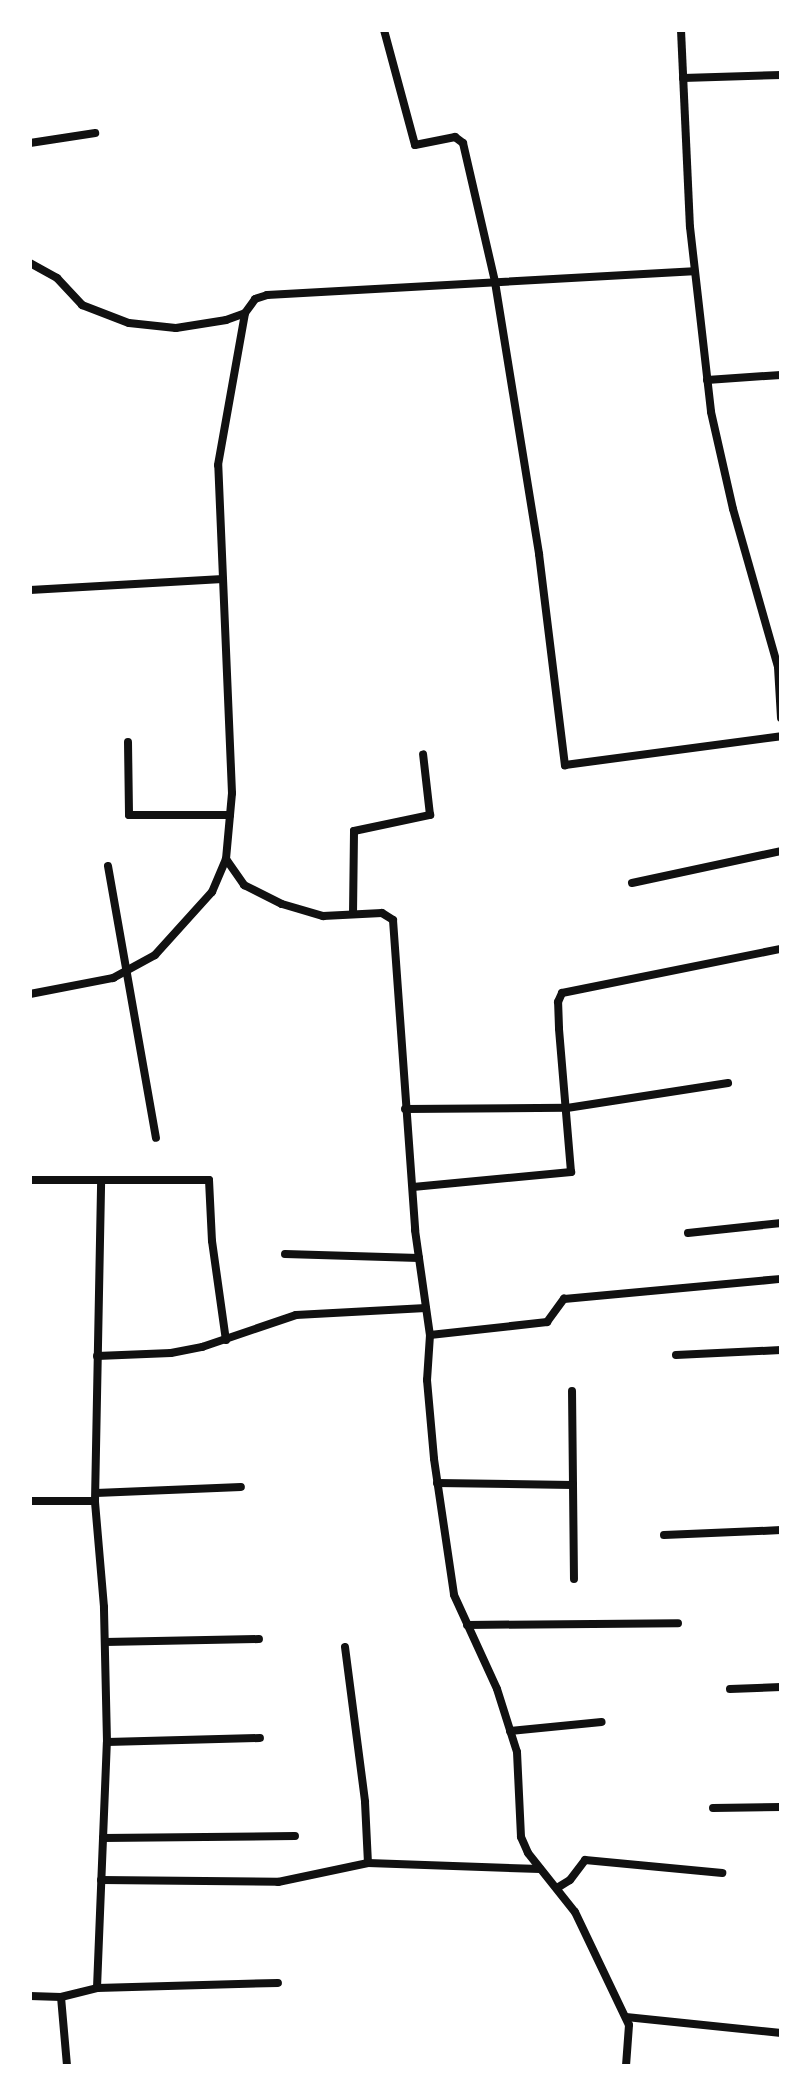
<!DOCTYPE html>
<html>
<head>
<meta charset="utf-8">
<style>
	body { margin:0 }
	#map { position:relative; width:811px; height:2096px; overflow:hidden; background:#fff; font-family:"PT Sans Narrow",sans-serif }
	div>[style] { position:absolute }
	.minor>* { height:8px; margin:-4px; padding:0 4px; transform-origin:4px; border-radius:4px; background:#111 }
	span { translate:-50% -50%; white-space:nowrap; text-align:center; line-height:1.15; -webkit-text-stroke:8px #fff; paint-order:stroke }
	.frame { position:absolute; inset:0; border:32px solid #fff; pointer-events:none }
</style>
</head>
<body>
<div id="map">
	<div class="minor">
		<i style="left:384px;top:30px;width:119px;rotate:74.9deg"></i>
		<i style="left:415px;top:145px;width:41px;rotate:-11.3deg"></i>
		<i style="left:455px;top:137px;width:10px;rotate:37deg"></i>
		<i style="left:463px;top:143px;width:143px;rotate:77deg"></i>
		<i style="left:495px;top:282px;width:276px;rotate:80.8deg"></i>
		<i style="left:539px;top:554px;width:213px;rotate:83deg"></i>
		<i style="left:565px;top:765px;width:218px;rotate:-7.6deg"></i>
		<i style="left:681px;top:30px;width:197px;rotate:87.4deg"></i>
		<i style="left:690px;top:227px;width:186px;rotate:83.5deg"></i>
		<i style="left:711px;top:412px;width:99px;rotate:77.2deg"></i>
		<i style="left:733px;top:509px;width:164px;rotate:74.1deg"></i>
		<i style="left:778px;top:667px;width:51px;rotate:86.6deg"></i>
		<i style="left:683px;top:78px;width:98px;rotate:-1.8deg"></i>
		<i style="left:30px;top:143px;width:66px;rotate:-8.7deg"></i>
		<i style="left:30px;top:263px;width:31px;rotate:29deg"></i>
		<i style="left:57px;top:278px;width:37px;rotate:47deg"></i>
		<i style="left:82px;top:305px;width:50px;rotate:21deg"></i>
		<i style="left:129px;top:323px;width:47px;rotate:6.1deg"></i>
		<i style="left:176px;top:328px;width:51px;rotate:-9.1deg"></i>
		<i style="left:226px;top:320px;width:20px;rotate:-20deg"></i>
		<i style="left:245px;top:313px;width:17px;rotate:-54deg"></i>
		<i style="left:255px;top:299px;width:13px;rotate:-18deg"></i>
		<i style="left:267px;top:295px;width:427px;rotate:-3.2deg"></i>
		<i style="left:707px;top:380px;width:74px;rotate:-3.9deg"></i>
		<i style="left:30px;top:590px;width:193px;rotate:-3.3deg"></i>
		<i style="left:128px;top:742px;width:73px;rotate:89.2deg"></i>
		<i style="left:129px;top:815px;width:101px"></i>
		<i style="left:226px;top:859px;width:32px;rotate:55deg"></i>
		<i style="left:244px;top:885px;width:42px;rotate:26.6deg"></i>
		<i style="left:282px;top:904px;width:43px;rotate:16.3deg"></i>
		<i style="left:323px;top:916px;width:59px;rotate:-2.9deg"></i>
		<i style="left:382px;top:913px;width:13px;rotate:32deg"></i>
		<i style="left:393px;top:920px;width:311px;rotate:85.9deg"></i>
		<i style="left:415px;top:1230px;width:106px;rotate:81.9deg"></i>
		<i style="left:430px;top:1335px;width:45px;rotate:93.8deg"></i>
		<i style="left:427px;top:1380px;width:79px;rotate:84.9deg"></i>
		<i style="left:434px;top:1459px;width:137px;rotate:81.6deg"></i>
		<i style="left:454px;top:1595px;width:103px;rotate:65.4deg"></i>
		<i style="left:497px;top:1689px;width:66px;rotate:72.4deg"></i>
		<i style="left:517px;top:1752px;width:85px;rotate:87.3deg"></i>
		<i style="left:521px;top:1837px;width:17px;rotate:66deg"></i>
		<i style="left:528px;top:1853px;width:75px;rotate:51.5deg"></i>
		<i style="left:575px;top:1912px;width:125px;rotate:64.5deg"></i>
		<i style="left:629px;top:2025px;width:41px;rotate:94.2deg"></i>
		<i style="left:108px;top:866px;width:276px;rotate:80deg"></i>
		<i style="left:632px;top:883px;width:152px;rotate:-12.1deg"></i>
		<i style="left:353px;top:914px;width:83px;rotate:-89.3deg"></i>
		<i style="left:354px;top:831px;width:78px;rotate:-11.9deg"></i>
		<i style="left:430px;top:815px;width:61px;rotate:-96.5deg"></i>
		<i style="left:30px;top:994px;width:85px;rotate:-10.9deg"></i>
		<i style="left:113px;top:978px;width:48px;rotate:-28.7deg"></i>
		<i style="left:155px;top:955px;width:85px;rotate:-47.9deg"></i>
		<i style="left:212px;top:892px;width:36px;rotate:-67deg"></i>
		<i style="left:226px;top:859px;width:66px;rotate:-84.8deg"></i>
		<i style="left:232px;top:793px;width:328px;rotate:-92.4deg"></i>
		<i style="left:218px;top:465px;width:154px;rotate:-79.9deg"></i>
		<i style="left:405px;top:1109px;width:162px;rotate:-0.4deg"></i>
		<i style="left:567px;top:1108px;width:163px;rotate:-8.8deg"></i>
		<i style="left:30px;top:1180px;width:179px"></i>
		<i style="left:209px;top:1180px;width:61px;rotate:87.2deg"></i>
		<i style="left:212px;top:1241px;width:100px;rotate:82deg"></i>
		<i style="left:413px;top:1187px;width:159px;rotate:-5.4deg"></i>
		<i style="left:571px;top:1172px;width:144px;rotate:-94.8deg"></i>
		<i style="left:559px;top:1028px;width:26px;rotate:-92deg"></i>
		<i style="left:558px;top:1002px;width:10px;rotate:-66deg"></i>
		<i style="left:562px;top:993px;width:223px;rotate:-11.4deg"></i>
		<i style="left:688px;top:1233px;width:94px;rotate:-6.1deg"></i>
		<i style="left:285px;top:1254px;width:134px;rotate:1.7deg"></i>
		<i style="left:430px;top:1335px;width:118px;rotate:-6.3deg"></i>
		<i style="left:547px;top:1322px;width:29px;rotate:-54deg"></i>
		<i style="left:564px;top:1299px;width:218px;rotate:-5.3deg"></i>
		<i style="left:676px;top:1355px;width:105px;rotate:-2.7deg"></i>
		<i style="left:97px;top:1356px;width:74px;rotate:-2.3deg"></i>
		<i style="left:171px;top:1353px;width:32px;rotate:-11deg"></i>
		<i style="left:202px;top:1347px;width:99px;rotate:-18.8deg"></i>
		<i style="left:296px;top:1315px;width:130px;rotate:-3.1deg"></i>
		<i style="left:437px;top:1483px;width:136px;rotate:0.8deg"></i>
		<i style="left:573px;top:1485px;width:94px;rotate:-90.6deg"></i>
		<i style="left:573px;top:1485px;width:94px;rotate:89.4deg"></i>
		<i style="left:96px;top:1493px;width:145px;rotate:-2.4deg"></i>
		<i style="left:30px;top:1501px;width:65px"></i>
		<i style="left:664px;top:1535px;width:117px;rotate:-2.4deg"></i>
		<i style="left:467px;top:1625px;width:211px;rotate:-0.5deg"></i>
		<i style="left:105px;top:1642px;width:154px;rotate:-1.1deg"></i>
		<i style="left:345px;top:1647px;width:156px;rotate:82.6deg"></i>
		<i style="left:365px;top:1802px;width:61px;rotate:87.2deg"></i>
		<i style="left:730px;top:1689px;width:51px;rotate:-2.2deg"></i>
		<i style="left:510px;top:1731px;width:92px;rotate:-5.6deg"></i>
		<i style="left:107px;top:1742px;width:153px;rotate:-1.5deg"></i>
		<i style="left:713px;top:1808px;width:68px;rotate:-0.8deg"></i>
		<i style="left:103px;top:1838px;width:192px;rotate:-0.6deg"></i>
		<i style="left:101px;top:1880px;width:177px;rotate:0.6deg"></i>
		<i style="left:278px;top:1882px;width:92px;rotate:-11.9deg"></i>
		<i style="left:368px;top:1863px;width:172px;rotate:2deg"></i>
		<i style="left:557px;top:1888px;width:15px;rotate:-32deg"></i>
		<i style="left:570px;top:1880px;width:25px;rotate:-53deg"></i>
		<i style="left:585px;top:1860px;width:138px;rotate:5.4deg"></i>
		<i style="left:97px;top:1988px;width:246px;rotate:-87.7deg"></i>
		<i style="left:107px;top:1742px;width:135px;rotate:-91.3deg"></i>
		<i style="left:104px;top:1607px;width:106px;rotate:-94.9deg"></i>
		<i style="left:95px;top:1501px;width:320px;rotate:-88.9deg"></i>
		<i style="left:30px;top:1996px;width:31px;rotate:2deg"></i>
		<i style="left:61px;top:1997px;width:69px;rotate:85deg"></i>
		<i style="left:61px;top:1997px;width:37px;rotate:-14deg"></i>
		<i style="left:97px;top:1988px;width:181px;rotate:-1.6deg"></i>
		<i style="left:626px;top:2017px;width:156px;rotate:5.9deg"></i>
	</div>
	<div class="frame"></div>
</div>
</body>
</html>
